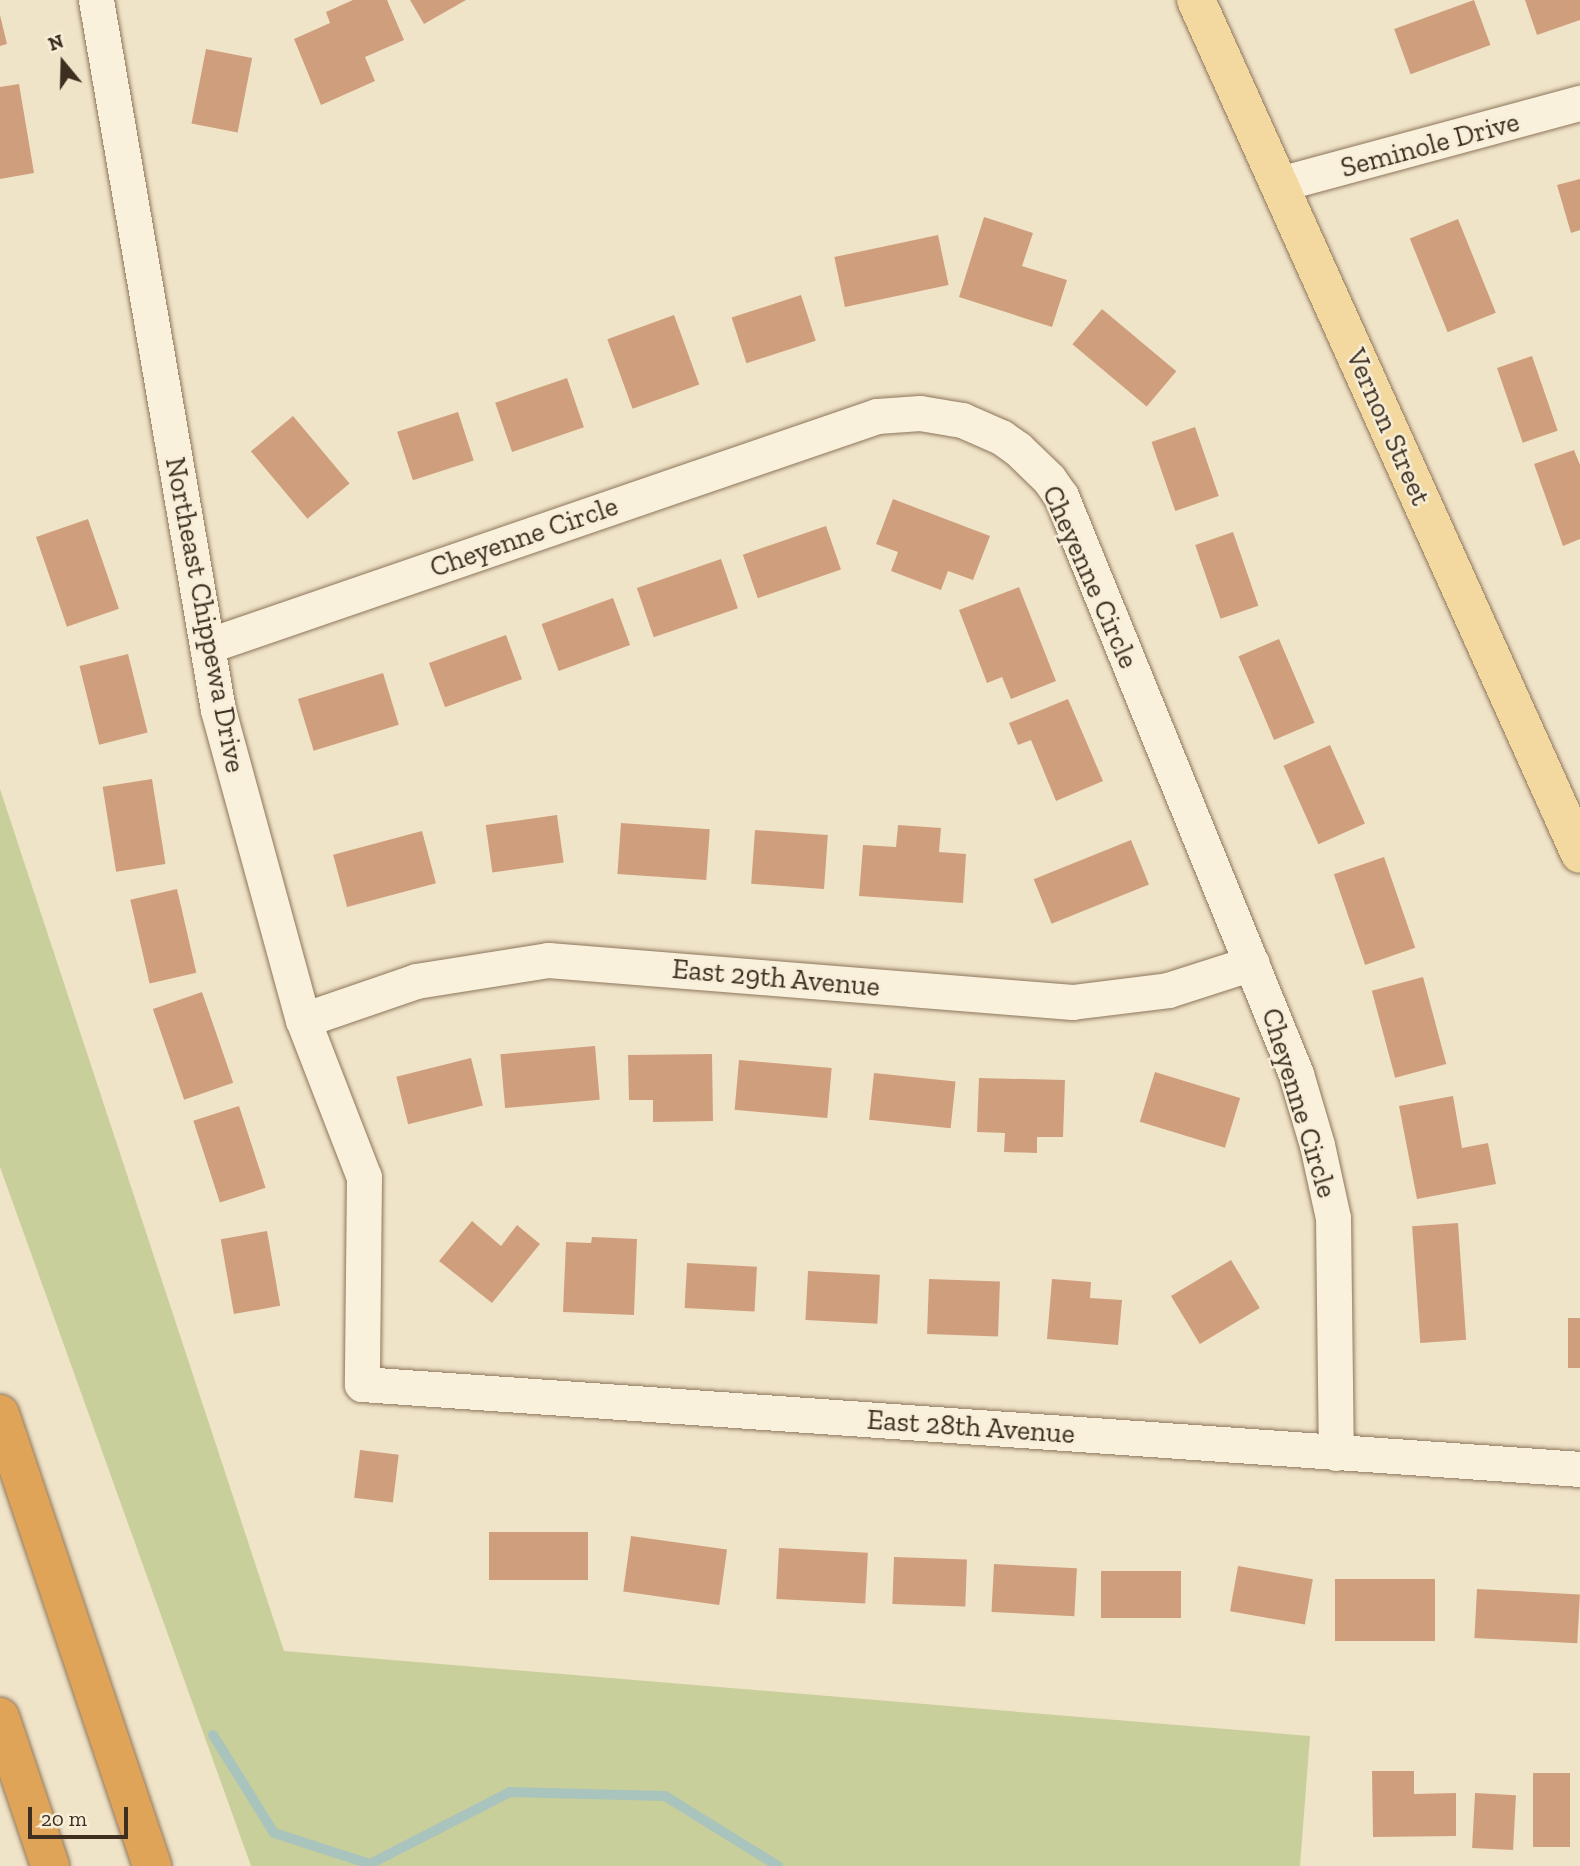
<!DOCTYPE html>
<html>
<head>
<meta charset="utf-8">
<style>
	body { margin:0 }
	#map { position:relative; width:1580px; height:1866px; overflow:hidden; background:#f0e4c8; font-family:"Zilla Slab",serif }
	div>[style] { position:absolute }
	.green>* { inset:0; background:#c9cf9b }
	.stream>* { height:10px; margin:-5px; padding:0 5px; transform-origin:5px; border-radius:5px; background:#a9c4bc }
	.building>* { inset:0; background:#cf9f7d; transform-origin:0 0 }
	.roads { filter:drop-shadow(0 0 2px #8d765c) drop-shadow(0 0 2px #8d765c) }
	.minor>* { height:35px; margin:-17.5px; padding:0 17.5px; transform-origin:17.5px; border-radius:17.5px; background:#faf1dc }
	.major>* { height:38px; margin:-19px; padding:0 19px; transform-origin:19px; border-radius:19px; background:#f3d9a0 }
	.highway>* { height:38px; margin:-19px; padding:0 19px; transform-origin:19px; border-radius:19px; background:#e0a458 }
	span { translate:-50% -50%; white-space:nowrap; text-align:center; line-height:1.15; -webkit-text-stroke:5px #f7eed8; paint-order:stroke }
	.street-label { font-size:28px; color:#3d2e20 }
	.north { position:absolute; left:28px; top:28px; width:70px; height:70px; -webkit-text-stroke:5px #f7eed8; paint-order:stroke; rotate:341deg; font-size:19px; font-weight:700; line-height:28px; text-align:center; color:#3d2e20 }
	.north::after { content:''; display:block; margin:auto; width:24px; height:32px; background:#3d2e20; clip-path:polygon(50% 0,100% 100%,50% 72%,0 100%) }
	.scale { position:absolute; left:28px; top:1807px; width:100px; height:32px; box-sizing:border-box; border:4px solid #3d2e20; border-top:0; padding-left:9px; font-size:21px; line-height:24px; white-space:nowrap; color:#3d2e20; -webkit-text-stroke:5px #f7eed8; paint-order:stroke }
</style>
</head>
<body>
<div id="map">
	<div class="green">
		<i style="clip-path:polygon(0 789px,284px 1651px,1310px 1736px,1300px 1866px,251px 1866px,0 1167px)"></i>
	</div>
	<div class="stream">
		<i style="left:213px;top:1735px;width:115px;rotate:58.1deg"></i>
		<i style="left:274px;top:1833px;width:101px;rotate:17.9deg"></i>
		<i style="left:370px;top:1864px;width:157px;rotate:-27.2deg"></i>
		<i style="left:510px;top:1792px;width:155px;rotate:1.5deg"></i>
		<i style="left:665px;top:1796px;width:133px;rotate:31.8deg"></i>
	</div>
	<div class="building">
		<i style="clip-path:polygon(353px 0,387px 0,404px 40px,365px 57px,375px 81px,321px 105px,294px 39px,330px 23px,326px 12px)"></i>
		<i style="clip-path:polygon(410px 0,466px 0,424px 24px)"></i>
		<i style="left:1474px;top:0;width:48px;height:85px;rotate:70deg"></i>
		<i style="clip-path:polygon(1525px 0,1580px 0,1580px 20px,1537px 35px)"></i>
		<i style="clip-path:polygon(0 15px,7px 44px,0 46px)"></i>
		<i style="left:206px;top:49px;width:47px;height:76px;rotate:11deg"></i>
		<i style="clip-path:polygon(19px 84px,34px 173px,0 179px,0 87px)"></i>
		<i style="clip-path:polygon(1580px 179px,1580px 230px,1571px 233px,1557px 185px)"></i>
		<i style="clip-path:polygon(984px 217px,1033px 233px,1022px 266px,1067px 280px,1052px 327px,959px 297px)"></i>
		<i style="left:1458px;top:219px;width:101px;height:52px;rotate:68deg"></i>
		<i style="left:938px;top:235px;width:51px;height:106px;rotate:78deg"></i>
		<i style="left:801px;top:295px;width:48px;height:73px;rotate:72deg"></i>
		<i style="left:1102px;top:309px;width:97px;height:46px;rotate:40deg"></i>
		<i style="left:674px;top:315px;width:74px;height:71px;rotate:70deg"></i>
		<i style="left:1532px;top:356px;width:79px;height:37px;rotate:71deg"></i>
		<i style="left:567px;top:378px;width:52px;height:76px;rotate:71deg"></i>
		<i style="left:458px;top:412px;width:51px;height:64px;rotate:72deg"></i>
		<i style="left:293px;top:416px;width:88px;height:55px;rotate:50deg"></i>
		<i style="left:1195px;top:427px;width:73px;height:46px;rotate:71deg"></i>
		<i style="clip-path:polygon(1574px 450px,1580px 465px,1580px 539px,1563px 546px,1534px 464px)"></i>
		<i style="clip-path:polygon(893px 499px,990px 536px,973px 580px,948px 571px,941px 590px,891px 571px,898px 552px,876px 544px)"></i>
		<i style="left:88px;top:519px;width:95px;height:55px;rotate:71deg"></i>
		<i style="left:826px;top:526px;width:46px;height:88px;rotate:71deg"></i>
		<i style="left:1233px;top:532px;width:78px;height:40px;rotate:71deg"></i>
		<i style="left:721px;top:559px;width:52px;height:89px;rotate:71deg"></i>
		<i style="clip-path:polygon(1019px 587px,1056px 681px,1011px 699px,1002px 677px,987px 683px,959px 610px)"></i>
		<i style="left:613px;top:598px;width:50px;height:76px;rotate:70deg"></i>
		<i style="left:506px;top:635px;width:47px;height:82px;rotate:70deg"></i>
		<i style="left:1279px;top:639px;width:91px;height:44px;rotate:67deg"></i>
		<i style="left:128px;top:654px;width:81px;height:50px;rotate:76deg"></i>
		<i style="left:383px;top:673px;width:54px;height:89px;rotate:73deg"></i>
		<i style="clip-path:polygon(1068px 699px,1103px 781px,1056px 801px,1031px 740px,1018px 745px,1009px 723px)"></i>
		<i style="left:1330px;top:745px;width:86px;height:51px;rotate:66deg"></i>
		<i style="left:152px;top:779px;width:86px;height:50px;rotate:81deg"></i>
		<i style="left:557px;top:815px;width:48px;height:72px;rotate:82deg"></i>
		<i style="left:621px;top:823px;width:89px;height:51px;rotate:4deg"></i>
		<i style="clip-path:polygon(898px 825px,941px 828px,939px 852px,966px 854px,963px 903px,859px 896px,863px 845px,896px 847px)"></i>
		<i style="left:755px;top:830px;width:73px;height:54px;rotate:4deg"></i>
		<i style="left:422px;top:831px;width:54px;height:92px;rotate:75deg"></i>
		<i style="left:1131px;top:840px;width:48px;height:105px;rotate:68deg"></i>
		<i style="left:1384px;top:857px;width:96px;height:53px;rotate:71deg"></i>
		<i style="left:177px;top:889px;width:86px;height:48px;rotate:77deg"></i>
		<i style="left:1423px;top:977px;width:90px;height:53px;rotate:75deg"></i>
		<i style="left:202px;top:992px;width:96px;height:52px;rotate:71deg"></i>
		<i style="left:595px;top:1046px;width:54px;height:95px;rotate:85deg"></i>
		<i style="clip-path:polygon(712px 1054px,713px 1121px,653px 1122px,653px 1100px,629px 1100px,628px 1055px)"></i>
		<i style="left:471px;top:1058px;width:49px;height:77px;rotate:76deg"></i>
		<i style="left:739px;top:1060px;width:93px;height:50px;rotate:5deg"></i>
		<i style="left:1155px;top:1072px;width:89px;height:52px;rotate:17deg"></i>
		<i style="left:874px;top:1073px;width:82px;height:47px;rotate:6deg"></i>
		<i style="clip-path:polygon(979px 1078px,1065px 1080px,1063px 1137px,1037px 1137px,1037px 1153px,1004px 1152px,1005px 1133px,977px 1132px)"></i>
		<i style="clip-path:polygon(1453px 1096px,1462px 1148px,1488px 1143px,1496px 1184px,1417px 1199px,1399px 1106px)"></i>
		<i style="left:239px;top:1106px;width:86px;height:48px;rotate:72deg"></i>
		<i style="clip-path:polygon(472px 1221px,501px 1246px,517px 1225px,540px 1244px,492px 1303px,439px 1261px)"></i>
		<i style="left:1458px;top:1223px;width:117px;height:46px;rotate:86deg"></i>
		<i style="left:267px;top:1231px;width:76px;height:47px;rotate:80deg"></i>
		<i style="clip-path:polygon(592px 1237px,637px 1239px,634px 1315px,563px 1312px,566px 1242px,591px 1243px)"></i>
		<i style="left:1231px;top:1260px;width:56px;height:70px;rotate:59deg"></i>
		<i style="left:687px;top:1263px;width:70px;height:45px;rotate:3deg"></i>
		<i style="left:808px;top:1271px;width:72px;height:49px;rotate:3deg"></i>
		<i style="left:929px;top:1279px;width:71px;height:55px;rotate:2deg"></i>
		<i style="clip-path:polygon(1052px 1279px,1091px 1282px,1090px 1298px,1122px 1300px,1118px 1345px,1047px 1339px)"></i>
		<i style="left:1568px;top:1318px;width:12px;height:50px"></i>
		<i style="left:360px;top:1450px;width:39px;height:48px;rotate:7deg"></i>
		<i style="left:588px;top:1532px;width:48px;height:99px;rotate:90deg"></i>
		<i style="left:631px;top:1536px;width:97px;height:56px;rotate:8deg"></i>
		<i style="left:779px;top:1548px;width:89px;height:51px;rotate:3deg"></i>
		<i style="left:894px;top:1557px;width:73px;height:47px;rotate:2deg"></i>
		<i style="left:994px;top:1564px;width:83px;height:48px;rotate:3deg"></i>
		<i style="left:1238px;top:1566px;width:76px;height:46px;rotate:10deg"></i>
		<i style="left:1101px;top:1571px;width:80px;height:47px"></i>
		<i style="left:1435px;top:1579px;width:62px;height:100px;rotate:90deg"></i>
		<i style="left:1477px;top:1589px;width:103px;height:49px;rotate:3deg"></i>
		<i style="clip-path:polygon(1372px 1771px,1414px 1771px,1414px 1794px,1456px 1793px,1456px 1836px,1373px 1837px)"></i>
		<i style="left:1533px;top:1773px;width:37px;height:74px"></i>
		<i style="left:1475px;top:1793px;width:41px;height:55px;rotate:3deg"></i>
	</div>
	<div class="roads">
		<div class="minor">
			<i style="left:96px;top:0;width:720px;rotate:80.25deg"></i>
			<i style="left:218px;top:710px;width:321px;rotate:74.7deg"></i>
			<i style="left:303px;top:1020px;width:168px;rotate:68.8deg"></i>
			<i style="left:364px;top:1177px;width:207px;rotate:90.6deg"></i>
			<i style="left:362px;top:1384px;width:1221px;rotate:3.99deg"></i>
			<i style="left:1279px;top:184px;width:312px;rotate:-15.1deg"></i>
			<i style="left:207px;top:646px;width:708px;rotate:-18.95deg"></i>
			<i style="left:877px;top:416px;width:43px;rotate:-4deg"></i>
			<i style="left:920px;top:413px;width:43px;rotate:9.5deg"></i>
			<i style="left:962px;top:420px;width:43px;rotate:23.6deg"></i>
			<i style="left:1001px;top:437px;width:21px;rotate:35deg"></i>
			<i style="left:1018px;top:449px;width:43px;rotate:44.1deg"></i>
			<i style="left:1049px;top:479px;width:21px;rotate:55deg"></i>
			<i style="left:1061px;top:496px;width:624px;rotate:67.87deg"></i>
			<i style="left:1296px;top:1074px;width:74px;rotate:73.5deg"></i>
			<i style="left:1317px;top:1145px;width:75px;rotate:77.6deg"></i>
			<i style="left:1333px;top:1218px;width:235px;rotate:89.3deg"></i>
			<i style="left:303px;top:1020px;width:120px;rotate:-19deg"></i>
			<i style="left:416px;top:981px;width:134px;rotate:-9deg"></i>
			<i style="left:548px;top:960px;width:526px;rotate:4.58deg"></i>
			<i style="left:1072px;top:1002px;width:97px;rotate:-7.1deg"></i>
			<i style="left:1168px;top:990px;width:88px;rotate:-17.8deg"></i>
		</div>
		<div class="major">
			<i style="left:1196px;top:0;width:936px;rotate:65.79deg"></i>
		</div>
		<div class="highway">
			<i style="left:0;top:1414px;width:477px;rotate:71.4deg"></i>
			<i style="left:0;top:1717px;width:157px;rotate:71.4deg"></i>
		</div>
	</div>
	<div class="street-label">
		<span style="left:1430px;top:145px;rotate:-15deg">Seminole Drive</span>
		<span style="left:1388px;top:427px;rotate:66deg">Vernon Street</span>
		<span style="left:524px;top:537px;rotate:-19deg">Cheyenne Circle</span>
		<span style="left:1090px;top:577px;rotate:66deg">Cheyenne Circle</span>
		<span style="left:205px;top:615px;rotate:79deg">Northeast Chippewa Drive</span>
		<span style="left:776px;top:978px;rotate:5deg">East 29th Avenue</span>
		<span style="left:1299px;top:1103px;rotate:73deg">Cheyenne Circle</span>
		<span style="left:971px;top:1427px;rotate:4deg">East 28th Avenue</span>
	</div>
	<div class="north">N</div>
	<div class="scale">20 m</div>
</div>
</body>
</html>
